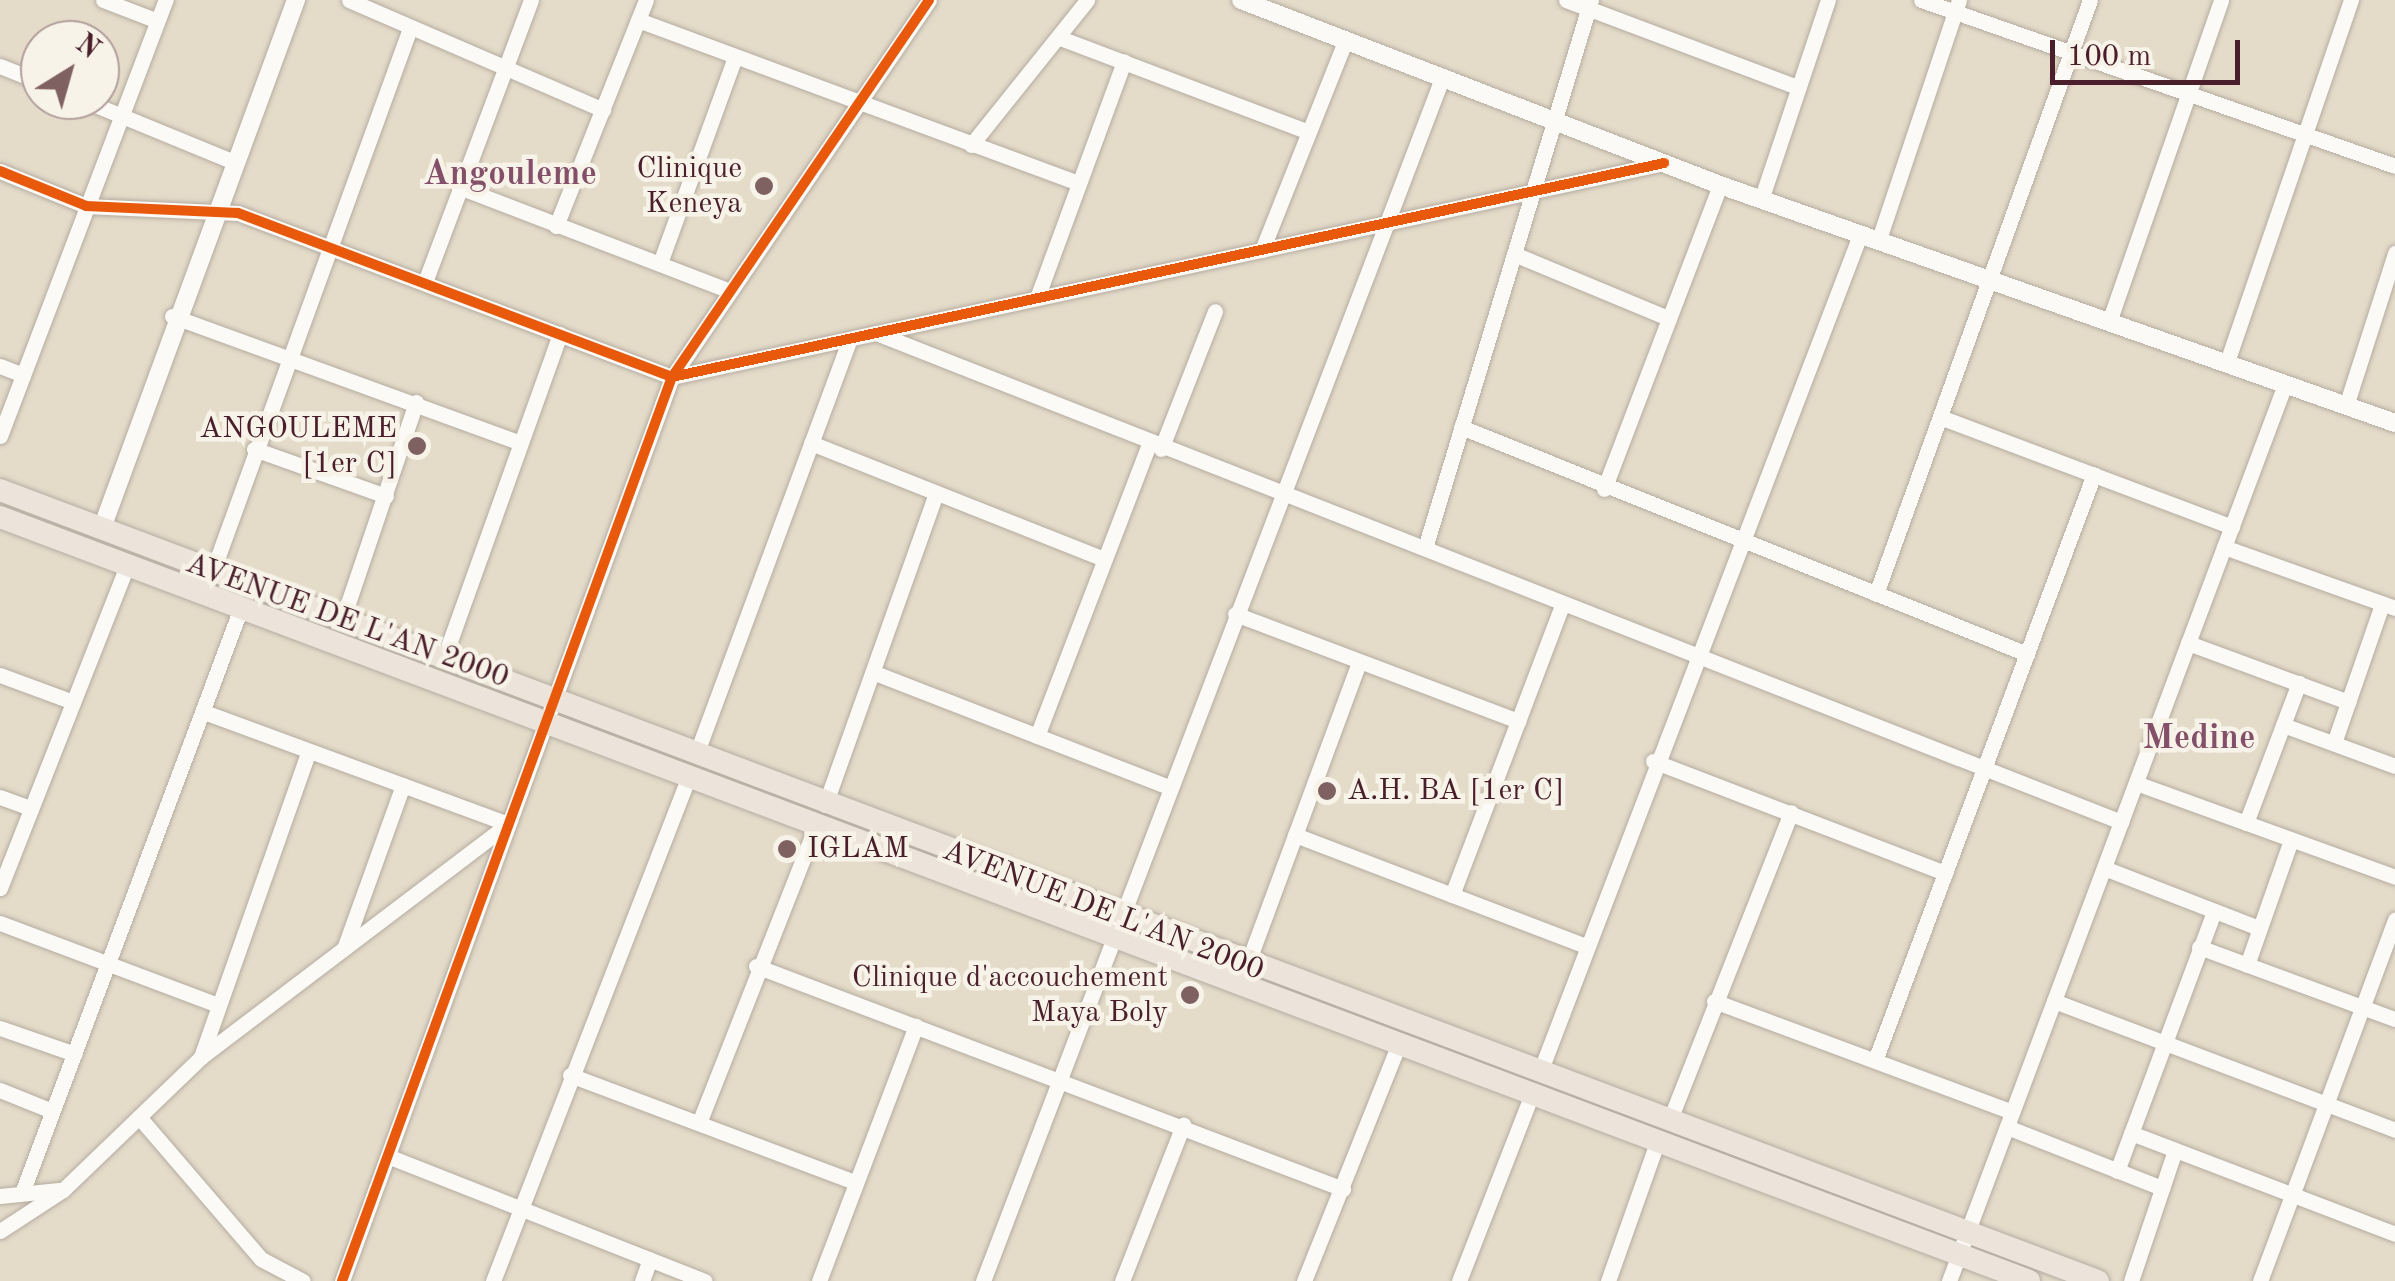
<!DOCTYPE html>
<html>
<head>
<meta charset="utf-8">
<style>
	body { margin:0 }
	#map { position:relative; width:2395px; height:1281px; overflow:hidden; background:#e4dbc9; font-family:"Old Standard TT",serif }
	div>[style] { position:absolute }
	.roads { filter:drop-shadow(0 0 2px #b5aca1) drop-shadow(0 0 2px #b5aca1) }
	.minor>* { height:15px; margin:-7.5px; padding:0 7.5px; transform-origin:7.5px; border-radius:7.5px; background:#fbfaf7 }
	.tertiary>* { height:18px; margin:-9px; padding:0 9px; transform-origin:9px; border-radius:9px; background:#fbfaf7 }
	.primary>* { height:22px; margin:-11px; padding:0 11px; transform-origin:11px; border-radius:11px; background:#ece4db }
	.cycleway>* { height:10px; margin:-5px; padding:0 5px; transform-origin:5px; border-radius:5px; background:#e8590c }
	.dots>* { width:28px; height:28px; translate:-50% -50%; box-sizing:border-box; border:5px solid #f7f3e8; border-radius:50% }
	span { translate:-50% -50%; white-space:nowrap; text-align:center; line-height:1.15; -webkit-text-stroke:9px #f7f3e8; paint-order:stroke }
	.poi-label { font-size:30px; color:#4a1f2b }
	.right { translate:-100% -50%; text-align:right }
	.left { translate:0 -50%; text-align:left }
	.street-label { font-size:30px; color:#4a1f2b }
	.quarter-label { font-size:35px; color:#844f68; font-weight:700 }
	.north { position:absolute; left:20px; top:20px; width:100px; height:100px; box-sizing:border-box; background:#f7f3e8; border:2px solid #b29e9c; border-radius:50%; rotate:37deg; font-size:28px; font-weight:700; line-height:40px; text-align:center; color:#4a1f2b }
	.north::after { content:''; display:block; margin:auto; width:35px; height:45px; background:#806162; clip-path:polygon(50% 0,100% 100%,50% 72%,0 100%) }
	.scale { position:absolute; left:2050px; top:40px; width:190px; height:45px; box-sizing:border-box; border:5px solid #4a1f2b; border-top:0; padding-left:12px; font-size:30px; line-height:35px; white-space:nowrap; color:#4a1f2b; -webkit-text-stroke:8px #f7f3e8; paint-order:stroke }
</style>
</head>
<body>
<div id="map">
	<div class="roads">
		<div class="minor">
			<i style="left:103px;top:0;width:56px;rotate:21deg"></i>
			<i style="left:349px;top:0;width:277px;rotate:23.4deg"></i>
			<i style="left:1566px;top:0;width:248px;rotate:20.6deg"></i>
			<i style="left:1921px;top:0;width:502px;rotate:19.3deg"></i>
			<i style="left:638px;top:20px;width:470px;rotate:20.3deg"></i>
			<i style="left:1060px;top:38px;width:266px;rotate:20.7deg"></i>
			<i style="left:0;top:66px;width:43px;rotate:21.8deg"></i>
			<i style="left:83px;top:100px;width:161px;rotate:22.3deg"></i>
			<i style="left:971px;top:145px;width:186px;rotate:-51.3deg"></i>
			<i style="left:0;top:171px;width:93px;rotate:22.1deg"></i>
			<i style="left:86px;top:206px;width:152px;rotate:2.6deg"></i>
			<i style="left:238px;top:213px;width:464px;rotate:20.7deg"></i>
			<i style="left:672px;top:377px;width:1015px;rotate:-12.17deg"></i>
			<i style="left:459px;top:187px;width:287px;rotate:21deg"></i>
			<i style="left:1761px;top:200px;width:211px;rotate:-71.5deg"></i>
			<i style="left:556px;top:226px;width:243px;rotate:-68.3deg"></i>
			<i style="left:1878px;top:242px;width:255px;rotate:-71.5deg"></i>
			<i style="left:1262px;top:250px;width:227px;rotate:-68.3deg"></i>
			<i style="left:1514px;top:254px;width:167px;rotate:22.6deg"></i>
			<i style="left:660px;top:263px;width:219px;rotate:-70deg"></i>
			<i style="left:425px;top:282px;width:301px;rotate:-69.4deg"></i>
			<i style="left:1037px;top:298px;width:252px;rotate:-69.8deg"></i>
			<i style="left:172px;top:316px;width:369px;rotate:20deg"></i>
			<i style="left:2109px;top:322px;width:341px;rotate:-70.8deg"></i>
			<i style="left:876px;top:333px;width:1338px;rotate:21.44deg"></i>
			<i style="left:2227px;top:362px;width:383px;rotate:-71.1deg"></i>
			<i style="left:0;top:366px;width:25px;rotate:21deg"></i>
			<i style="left:2346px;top:406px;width:161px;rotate:-72.2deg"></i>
			<i style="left:1940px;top:417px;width:312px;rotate:20.6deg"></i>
			<i style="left:1461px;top:427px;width:610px;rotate:21.85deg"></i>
			<i style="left:0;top:436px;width:467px;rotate:-69.2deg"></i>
			<i style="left:811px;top:443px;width:315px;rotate:21.6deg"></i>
			<i style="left:254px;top:449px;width:140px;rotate:19.6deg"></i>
			<i style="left:1161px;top:449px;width:148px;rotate:-68.6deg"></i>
			<i style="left:1604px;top:489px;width:325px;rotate:-69.1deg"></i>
			<i style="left:2224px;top:547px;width:182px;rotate:19.6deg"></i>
			<i style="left:1425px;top:548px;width:573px;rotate:-73.15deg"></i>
			<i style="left:212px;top:573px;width:577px;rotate:-70.03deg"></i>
			<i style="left:1876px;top:594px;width:631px;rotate:-70.19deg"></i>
			<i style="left:1235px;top:614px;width:303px;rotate:20.7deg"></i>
			<i style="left:343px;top:618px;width:228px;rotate:-71.3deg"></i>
			<i style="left:2188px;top:643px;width:171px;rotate:20.2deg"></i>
			<i style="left:444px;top:658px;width:344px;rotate:-70.3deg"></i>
			<i style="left:875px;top:673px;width:315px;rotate:21.2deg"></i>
			<i style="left:0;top:675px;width:78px;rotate:20.3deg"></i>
			<i style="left:204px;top:712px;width:324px;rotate:20.2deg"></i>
			<i style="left:2283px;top:725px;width:119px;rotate:20.1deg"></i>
			<i style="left:1037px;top:736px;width:313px;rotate:-69deg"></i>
			<i style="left:2334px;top:743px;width:147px;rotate:-70.9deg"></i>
			<i style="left:697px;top:752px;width:440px;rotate:-69.7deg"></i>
			<i style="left:1653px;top:761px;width:313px;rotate:21deg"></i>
			<i style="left:2136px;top:783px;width:276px;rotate:19.9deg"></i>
			<i style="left:0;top:797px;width:32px;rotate:20deg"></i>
			<i style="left:825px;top:805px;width:330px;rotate:-70.4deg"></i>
			<i style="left:2246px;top:823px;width:150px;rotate:-69.3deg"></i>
			<i style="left:1295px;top:835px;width:308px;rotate:20.9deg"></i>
			<i style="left:2104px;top:868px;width:166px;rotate:21.2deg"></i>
			<i style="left:0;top:888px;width:347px;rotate:-68.5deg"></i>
			<i style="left:1452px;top:895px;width:310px;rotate:-69.2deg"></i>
			<i style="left:0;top:923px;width:230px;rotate:20.6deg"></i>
			<i style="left:345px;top:946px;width:171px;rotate:-70.2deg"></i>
			<i style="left:2199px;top:947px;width:209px;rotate:20.2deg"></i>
			<i style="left:1247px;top:965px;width:323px;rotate:-69.7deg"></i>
			<i style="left:2247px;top:965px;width:133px;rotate:-70.6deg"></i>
			<i style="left:756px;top:966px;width:628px;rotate:20.8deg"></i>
			<i style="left:1714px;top:1001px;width:318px;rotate:20.4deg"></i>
			<i style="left:2054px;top:1001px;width:365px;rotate:20.7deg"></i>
			<i style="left:0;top:1028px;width:79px;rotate:19.1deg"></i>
			<i style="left:201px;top:1057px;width:324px;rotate:-70.6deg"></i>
			<i style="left:1876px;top:1058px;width:623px;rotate:-69.53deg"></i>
			<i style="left:1540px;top:1072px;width:896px;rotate:-69.08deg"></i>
			<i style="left:570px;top:1075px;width:304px;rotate:20.6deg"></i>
			<i style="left:0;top:1090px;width:56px;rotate:22deg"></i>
			<i style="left:139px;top:1117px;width:187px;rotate:49.3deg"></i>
			<i style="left:261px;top:1259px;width:47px;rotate:27.6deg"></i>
			<i style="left:1669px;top:1122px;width:333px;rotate:-68.5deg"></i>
			<i style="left:699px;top:1123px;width:321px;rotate:-68.5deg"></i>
			<i style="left:2007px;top:1127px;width:167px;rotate:21.5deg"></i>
			<i style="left:2131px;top:1133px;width:283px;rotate:20.9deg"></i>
			<i style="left:390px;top:1157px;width:338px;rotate:21.5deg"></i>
			<i style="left:2117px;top:1171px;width:277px;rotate:-69.5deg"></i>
			<i style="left:22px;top:1193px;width:625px;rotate:-69.48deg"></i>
			<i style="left:0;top:1196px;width:59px;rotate:-5.8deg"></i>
			<i style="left:0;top:1231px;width:75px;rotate:-33.1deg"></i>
			<i style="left:63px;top:1190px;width:192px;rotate:-43.9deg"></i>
			<i style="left:201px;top:1057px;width:385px;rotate:-37.2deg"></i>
			<i style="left:342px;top:1281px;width:962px;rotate:-69.95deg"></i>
			<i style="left:672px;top:377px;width:456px;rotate:-55.7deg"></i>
			<i style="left:493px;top:1281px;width:542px;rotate:-68.79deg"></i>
			<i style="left:642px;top:1281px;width:23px;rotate:-70deg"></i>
			<i style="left:819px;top:1281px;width:273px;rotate:-69.2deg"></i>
			<i style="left:983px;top:1281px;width:1290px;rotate:-69.11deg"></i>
			<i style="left:1122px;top:1281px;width:168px;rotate:-68.6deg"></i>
			<i style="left:1304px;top:1281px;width:253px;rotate:-68.2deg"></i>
			<i style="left:1459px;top:1281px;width:199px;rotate:-68.7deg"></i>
			<i style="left:1608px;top:1281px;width:146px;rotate:-70.5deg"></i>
			<i style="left:1949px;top:1281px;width:958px;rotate:-69.46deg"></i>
			<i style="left:2131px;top:1281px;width:138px;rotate:-71.4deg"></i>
			<i style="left:2260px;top:1281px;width:386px;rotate:-69.5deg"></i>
		</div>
		<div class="tertiary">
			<i style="left:1241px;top:0;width:513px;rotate:21.12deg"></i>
			<i style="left:1720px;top:185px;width:716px;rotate:19.42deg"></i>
			<i style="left:102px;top:528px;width:563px;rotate:-69.83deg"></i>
		</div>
		<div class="primary">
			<i style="left:0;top:490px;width:2242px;rotate:20.66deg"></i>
			<i style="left:0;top:517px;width:2168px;rotate:20.63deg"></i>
		</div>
	</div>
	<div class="cycleway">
		<i style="left:0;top:171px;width:93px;rotate:22.1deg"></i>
		<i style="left:86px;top:206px;width:152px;rotate:2.6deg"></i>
		<i style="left:238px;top:213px;width:464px;rotate:20.7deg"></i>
		<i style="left:672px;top:377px;width:1015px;rotate:-12.17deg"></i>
		<i style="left:342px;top:1281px;width:962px;rotate:-69.95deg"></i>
		<i style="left:672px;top:377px;width:456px;rotate:-55.7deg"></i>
	</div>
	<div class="dots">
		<i style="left:764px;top:186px;background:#806162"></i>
		<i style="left:417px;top:446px;background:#806162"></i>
		<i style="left:1327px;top:791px;background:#806162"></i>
		<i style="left:787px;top:849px;background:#806162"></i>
		<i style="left:1190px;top:995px;background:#806162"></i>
	</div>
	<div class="poi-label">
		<span class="right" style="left:742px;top:186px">Clinique<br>Keneya</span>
		<span class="right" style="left:397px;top:446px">ANGOULEME<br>[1er C]</span>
		<span class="left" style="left:1347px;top:791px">A.H. BA [1er C]</span>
		<span class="left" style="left:807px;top:849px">IGLAM</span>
		<span class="right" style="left:1168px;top:995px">Clinique d'accouchement<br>Maya Boly</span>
	</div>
	<div class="street-label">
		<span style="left:347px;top:621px;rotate:20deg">AVENUE DE L'AN 2000</span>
		<span style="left:1103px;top:911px;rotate:21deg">AVENUE DE L'AN 2000</span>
	</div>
	<div class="quarter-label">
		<span style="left:510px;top:175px">Angouleme</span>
		<span style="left:2199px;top:739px">Medine</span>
	</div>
	<div class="north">N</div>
	<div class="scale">100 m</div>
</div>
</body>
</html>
